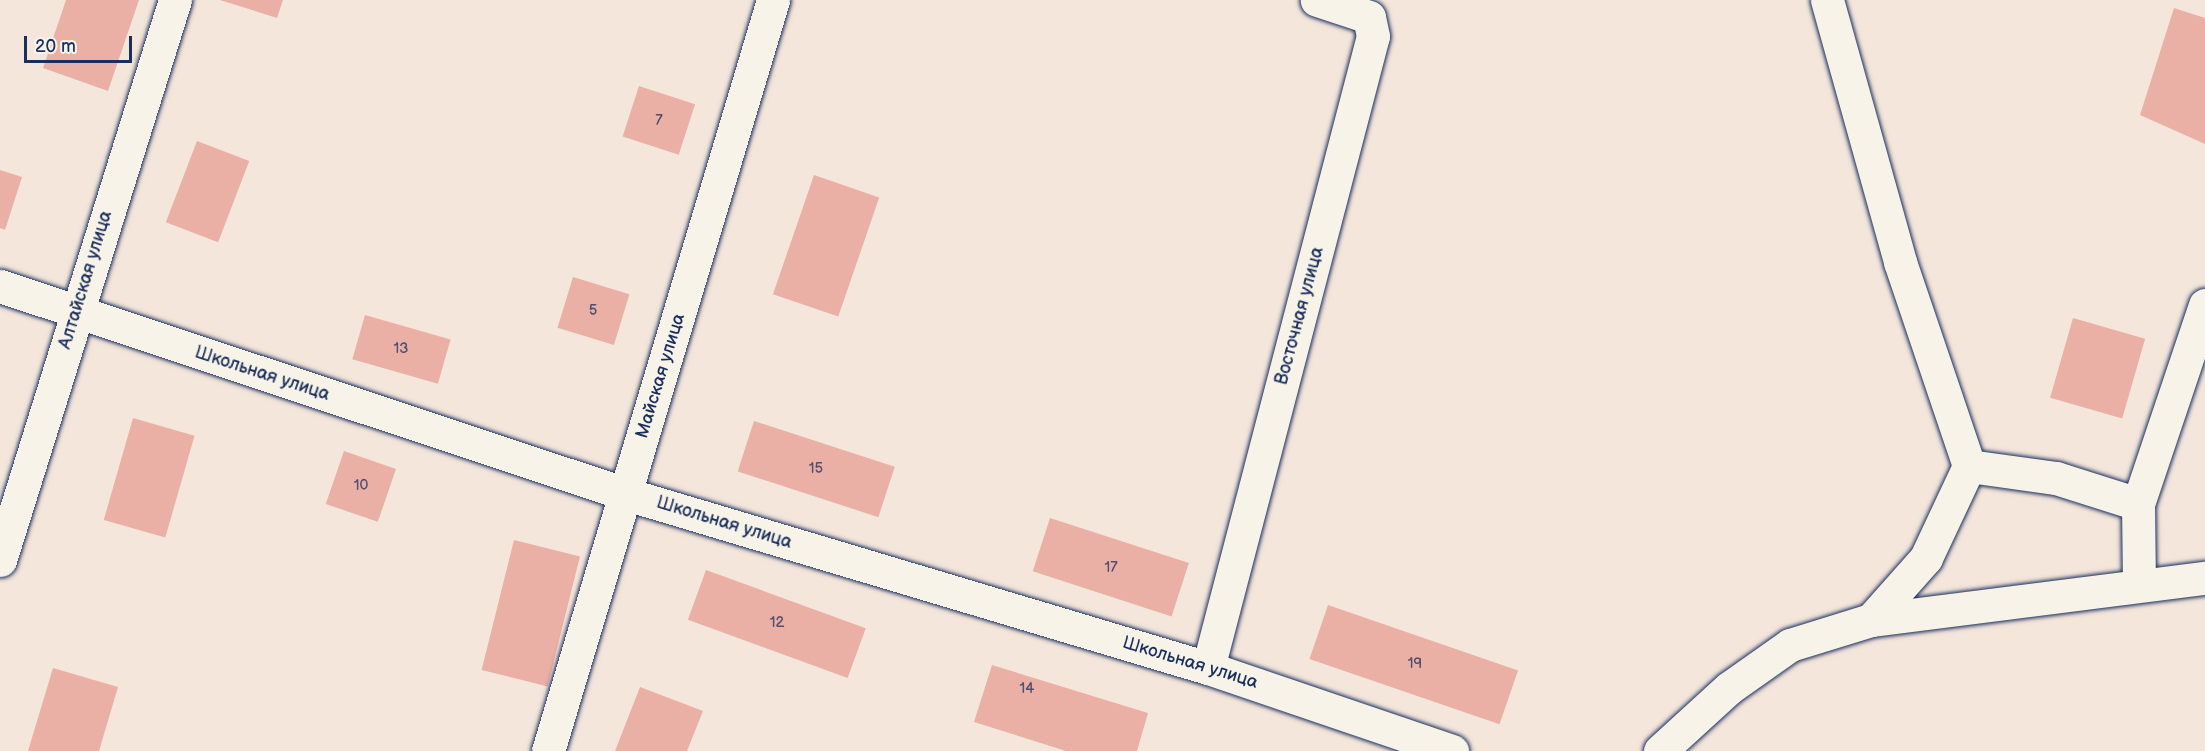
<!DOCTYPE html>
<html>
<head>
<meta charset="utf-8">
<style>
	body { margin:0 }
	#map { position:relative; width:2205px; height:751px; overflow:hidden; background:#f4e6db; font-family:"Balsamiq Sans",sans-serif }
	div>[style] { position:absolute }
	.building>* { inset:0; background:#eab0a6; transform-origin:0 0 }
	.roads { filter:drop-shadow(0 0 2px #1b2f5e) drop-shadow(0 0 2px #1b2f5e) }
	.minor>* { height:33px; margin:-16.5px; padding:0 16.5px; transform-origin:16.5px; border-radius:16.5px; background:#f7f3e8 }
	span { translate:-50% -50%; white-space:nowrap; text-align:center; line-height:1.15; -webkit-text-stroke:4.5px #f7f3e8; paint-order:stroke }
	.number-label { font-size:15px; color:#4f4f70 }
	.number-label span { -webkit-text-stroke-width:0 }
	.street-label { font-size:18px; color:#1b2f5e }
	.scale { position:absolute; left:24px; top:36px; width:108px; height:27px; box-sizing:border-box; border:3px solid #1b2f5e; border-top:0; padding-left:8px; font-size:18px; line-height:21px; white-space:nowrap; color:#1b2f5e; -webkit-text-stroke:4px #f7f3e8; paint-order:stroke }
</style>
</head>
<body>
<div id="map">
	<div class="building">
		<i style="clip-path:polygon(66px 0,139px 0,108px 91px,43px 68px)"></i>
		<i style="clip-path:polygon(220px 0,283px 0,277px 18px)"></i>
		<i style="clip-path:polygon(2174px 8px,2205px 18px,2205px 144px,2140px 115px)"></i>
		<i style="left:639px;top:86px;width:59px;height:53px;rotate:18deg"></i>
		<i style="left:197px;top:141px;width:56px;height:87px;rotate:21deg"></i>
		<i style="clip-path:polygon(0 170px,22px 177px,5px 230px,0 228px)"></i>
		<i style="left:814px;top:175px;width:69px;height:126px;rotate:19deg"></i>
		<i style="left:573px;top:277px;width:59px;height:53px;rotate:17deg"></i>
		<i style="left:365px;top:315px;width:89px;height:46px;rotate:16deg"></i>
		<i style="left:2073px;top:318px;width:75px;height:83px;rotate:16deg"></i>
		<i style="left:133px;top:418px;width:64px;height:106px;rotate:16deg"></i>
		<i style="left:754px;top:421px;width:148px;height:53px;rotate:18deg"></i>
		<i style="left:344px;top:451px;width:55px;height:56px;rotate:19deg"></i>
		<i style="left:1050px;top:518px;width:146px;height:56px;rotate:18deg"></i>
		<i style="left:514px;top:540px;width:68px;height:134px;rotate:14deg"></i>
		<i style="left:706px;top:570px;width:170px;height:53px;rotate:20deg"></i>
		<i style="left:1328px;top:605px;width:201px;height:57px;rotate:19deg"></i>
		<i style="clip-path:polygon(992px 665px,1148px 713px,1137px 751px,1066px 751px,974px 722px)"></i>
		<i style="clip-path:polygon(53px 668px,118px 687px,99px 751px,28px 751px)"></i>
		<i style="clip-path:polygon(640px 687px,703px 711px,687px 751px,615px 751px)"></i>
	</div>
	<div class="roads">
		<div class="minor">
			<i style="left:1827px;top:0;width:272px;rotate:74.4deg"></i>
			<i style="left:1900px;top:262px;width:215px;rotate:71.3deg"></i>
			<i style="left:1969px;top:466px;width:102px;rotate:115.1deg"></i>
			<i style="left:1926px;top:558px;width:83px;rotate:131.6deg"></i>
			<i style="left:0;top:286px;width:660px;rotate:18.38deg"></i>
			<i style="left:626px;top:494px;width:607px;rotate:16.65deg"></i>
			<i style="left:1208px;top:668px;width:258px;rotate:18.8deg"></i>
			<i style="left:1969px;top:466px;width:88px;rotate:7.9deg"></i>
			<i style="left:2056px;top:478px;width:86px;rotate:17.6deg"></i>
			<i style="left:0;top:560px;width:587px;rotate:-72.65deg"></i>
			<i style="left:2139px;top:585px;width:81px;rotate:-90.7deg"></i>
			<i style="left:2138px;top:504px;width:210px;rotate:-71.4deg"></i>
			<i style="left:1208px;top:668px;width:653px;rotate:-75.37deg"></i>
			<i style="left:1373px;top:36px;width:19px;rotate:-102deg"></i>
			<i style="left:1369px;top:17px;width:55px;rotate:-161.9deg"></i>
			<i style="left:548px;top:751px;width:784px;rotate:-73.32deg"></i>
			<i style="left:1660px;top:751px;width:93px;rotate:-42.4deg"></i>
			<i style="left:1729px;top:688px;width:75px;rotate:-35.2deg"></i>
			<i style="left:1790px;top:645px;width:85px;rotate:-17.2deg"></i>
			<i style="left:1871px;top:620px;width:337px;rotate:-7.2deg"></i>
		</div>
	</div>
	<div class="number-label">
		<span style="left:659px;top:121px">7</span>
		<span style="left:593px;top:311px">5</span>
		<span style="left:401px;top:349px">13</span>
		<span style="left:816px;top:469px">15</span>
		<span style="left:361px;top:486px">10</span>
		<span style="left:1111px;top:568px">17</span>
		<span style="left:777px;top:623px">12</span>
		<span style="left:1415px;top:664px">19</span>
		<span style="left:1027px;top:689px">14</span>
	</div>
	<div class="street-label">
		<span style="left:86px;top:280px;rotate:-73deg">Алтайская улица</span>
		<span style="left:1300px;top:316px;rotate:-75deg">Восточная улица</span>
		<span style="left:262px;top:374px;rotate:18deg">Школьная улица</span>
		<span style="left:661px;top:376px;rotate:-73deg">Майская улица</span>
		<span style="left:724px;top:523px;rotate:17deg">Школьная улица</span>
		<span style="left:1190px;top:663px;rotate:17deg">Школьная улица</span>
	</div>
	<div class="scale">20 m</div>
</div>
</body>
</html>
